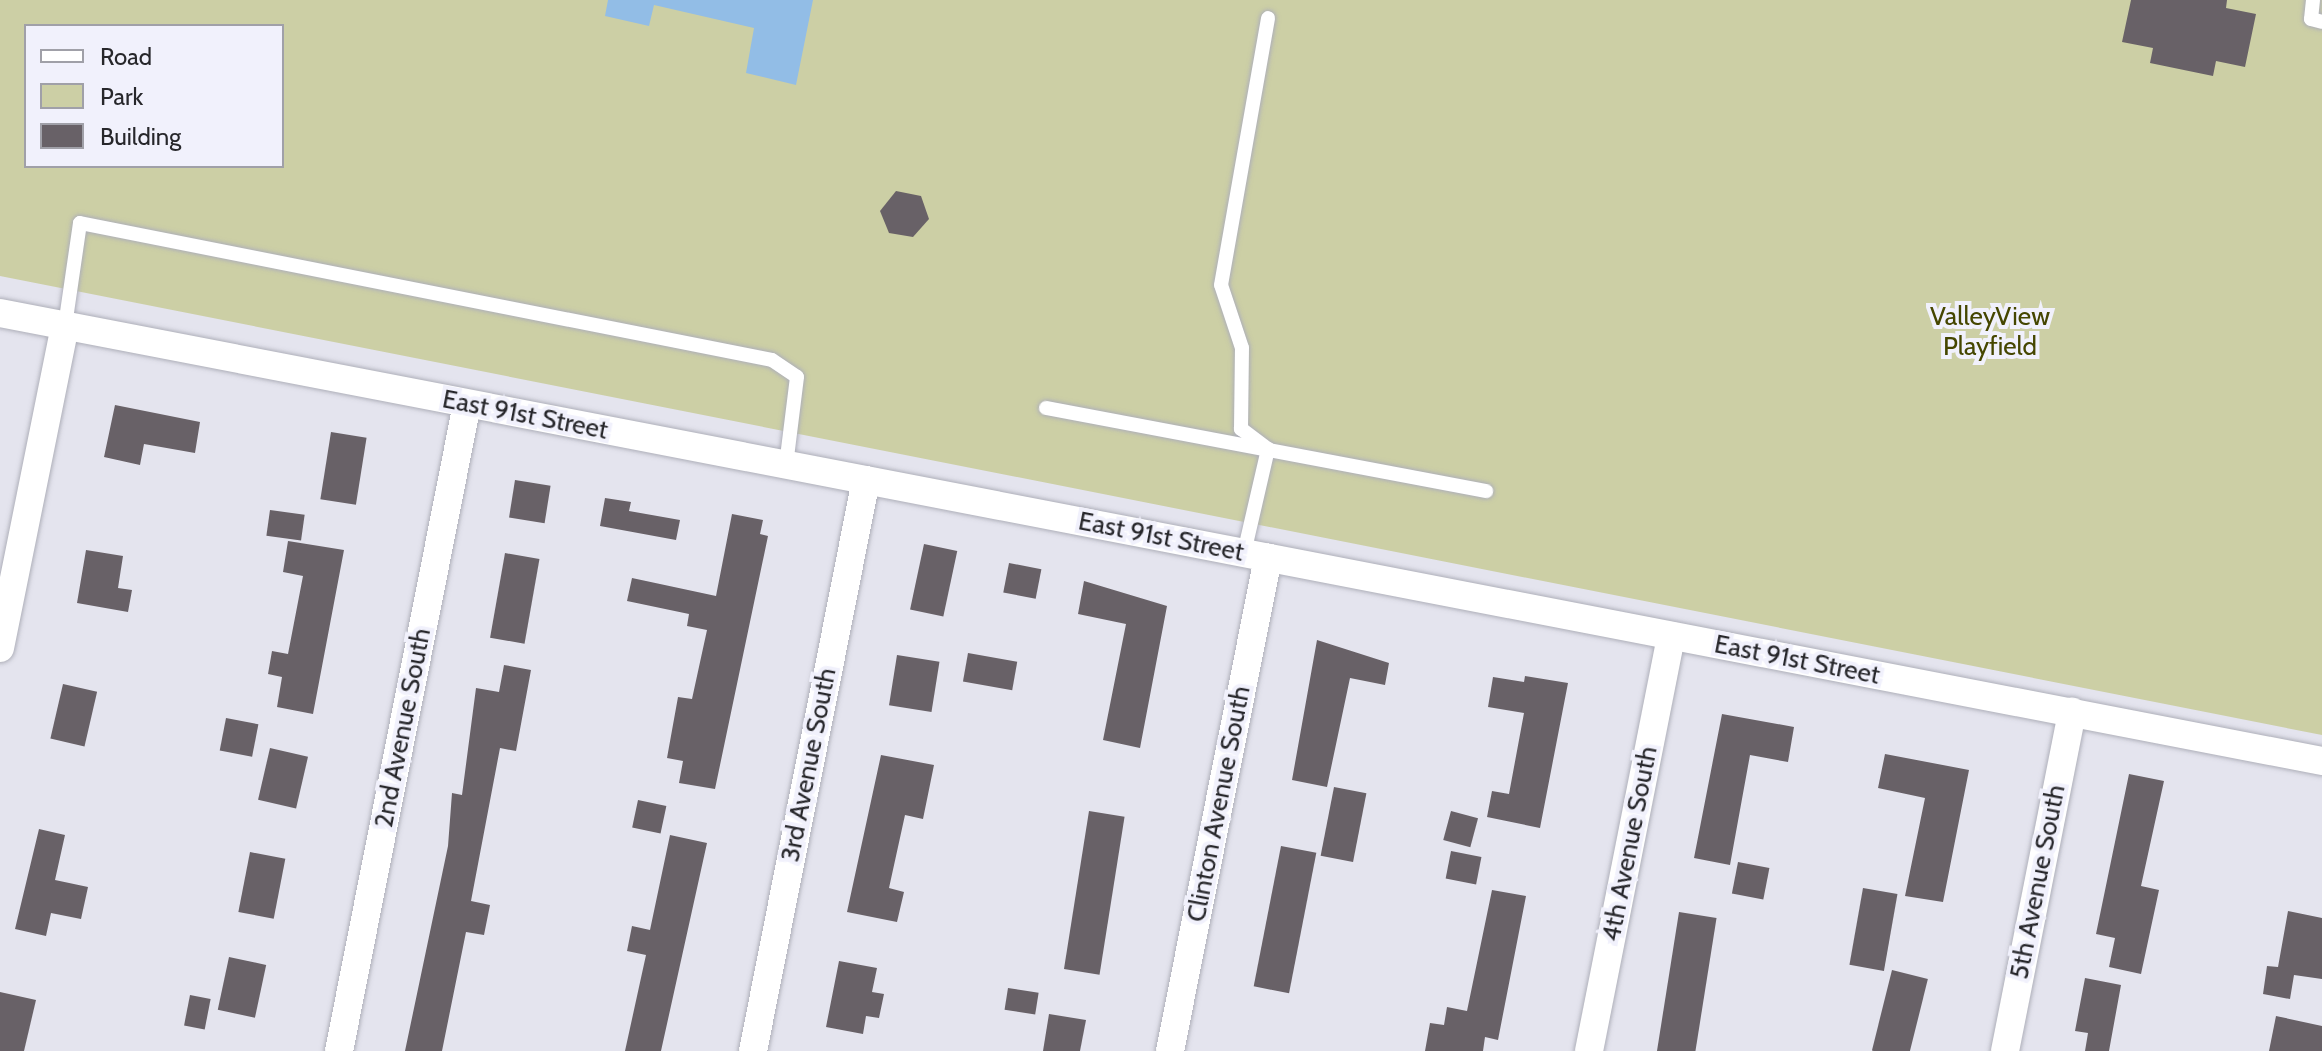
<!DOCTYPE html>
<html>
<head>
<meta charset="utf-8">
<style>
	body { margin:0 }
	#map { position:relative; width:2322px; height:1051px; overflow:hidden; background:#e4e4ee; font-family:Cabin,sans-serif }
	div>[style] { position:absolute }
	.green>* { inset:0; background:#cccfa5 }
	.water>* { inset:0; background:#92bde6 }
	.building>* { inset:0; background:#686167; transform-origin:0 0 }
	.roads { filter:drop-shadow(0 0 2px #aeafb9) drop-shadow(0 0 2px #aeafb9) }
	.lane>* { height:14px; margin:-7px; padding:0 7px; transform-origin:7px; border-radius:7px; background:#fff }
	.street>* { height:28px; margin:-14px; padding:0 14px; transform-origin:14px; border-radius:14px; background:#fff }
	span { translate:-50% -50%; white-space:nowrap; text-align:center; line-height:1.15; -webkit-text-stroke:8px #f1f1fc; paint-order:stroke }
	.park-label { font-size:26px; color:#454600 }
	.street-label { font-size:26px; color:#27272b }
	.legend { position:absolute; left:24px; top:24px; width:260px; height:144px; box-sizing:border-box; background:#f1f1fc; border:2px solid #a0a0a8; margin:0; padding:10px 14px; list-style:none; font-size:24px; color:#27272b }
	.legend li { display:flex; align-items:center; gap:16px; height:40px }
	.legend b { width:40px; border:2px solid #a0a0a8 }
</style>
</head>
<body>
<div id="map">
	<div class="green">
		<i style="clip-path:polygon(evenodd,0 0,2322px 0,2322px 735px,0 276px,0 0,26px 26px,282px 26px,282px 166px,26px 166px,26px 26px)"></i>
	</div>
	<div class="water">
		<i style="clip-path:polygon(608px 0,813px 0,796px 85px,746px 73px,754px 28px,654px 5px,649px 26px,605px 16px)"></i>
	</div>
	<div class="building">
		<i style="clip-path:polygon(2131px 0,2227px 0,2226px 8px,2256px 14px,2245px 67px,2216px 61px,2213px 76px,2150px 63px,2153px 48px,2122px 42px)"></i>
		<i style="clip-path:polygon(896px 191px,921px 196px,929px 219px,913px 237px,889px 233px,880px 211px)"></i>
		<i style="clip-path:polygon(115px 405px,200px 422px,195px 453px,144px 444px,140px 465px,104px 457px)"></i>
		<i style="left:331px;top:432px;width:36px;height:68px;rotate:9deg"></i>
		<i style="left:515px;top:480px;width:36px;height:38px;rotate:9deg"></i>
		<i style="clip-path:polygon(605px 498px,631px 502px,629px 511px,680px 520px,676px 540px,600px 526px)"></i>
		<i style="left:270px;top:510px;width:35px;height:26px;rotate:8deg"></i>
		<i style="clip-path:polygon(732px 514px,763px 520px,760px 534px,768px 536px,715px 789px,679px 783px,683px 761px,667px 758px,678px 697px,692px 699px,707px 630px,687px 626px,689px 614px,627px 601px,632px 578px,716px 596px)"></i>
		<i style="clip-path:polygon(288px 541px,344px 550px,313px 714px,277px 707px,282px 677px,268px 674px,272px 651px,288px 654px,303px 576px,283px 572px)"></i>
		<i style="left:924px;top:544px;width:34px;height:67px;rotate:12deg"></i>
		<i style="clip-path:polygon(86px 550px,123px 556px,118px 588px,132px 590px,128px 612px,77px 603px)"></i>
		<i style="left:505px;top:553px;width:35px;height:86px;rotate:10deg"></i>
		<i style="left:1009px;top:563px;width:33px;height:30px;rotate:11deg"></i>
		<i style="clip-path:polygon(1084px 581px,1167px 606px,1140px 748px,1103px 740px,1126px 624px,1078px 614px)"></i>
		<i style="clip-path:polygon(1317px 640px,1389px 663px,1385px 685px,1350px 678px,1327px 787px,1292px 780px)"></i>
		<i style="left:968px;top:653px;width:50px;height:29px;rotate:10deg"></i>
		<i style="left:897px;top:655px;width:43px;height:51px;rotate:9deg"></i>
		<i style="clip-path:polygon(504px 665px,531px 670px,516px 751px,500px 748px,471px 901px,490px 905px,484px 935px,466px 932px,442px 1051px,405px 1051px,448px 846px,452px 793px,462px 795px,476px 688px,499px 692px)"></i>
		<i style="clip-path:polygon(1525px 676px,1568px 683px,1540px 828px,1487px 817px,1492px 791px,1509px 794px,1524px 713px,1488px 707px,1493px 677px,1524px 682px)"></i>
		<i style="left:63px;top:684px;width:35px;height:56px;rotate:13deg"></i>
		<i style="clip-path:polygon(1722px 714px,1794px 727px,1788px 762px,1750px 755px,1730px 865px,1694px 858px)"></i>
		<i style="left:226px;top:718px;width:33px;height:33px;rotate:11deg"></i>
		<i style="left:270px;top:748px;width:39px;height:53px;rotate:13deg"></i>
		<i style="clip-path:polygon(1885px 754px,1969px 770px,1943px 902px,1905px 896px,1925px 798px,1878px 788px)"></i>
		<i style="clip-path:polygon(881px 755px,934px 765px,923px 819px,905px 815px,889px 888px,904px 892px,897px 922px,847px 912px)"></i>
		<i style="clip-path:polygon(2129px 774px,2164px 781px,2141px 886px,2159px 890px,2141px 974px,2109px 967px,2115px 938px,2096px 934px)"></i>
		<i style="left:1334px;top:787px;width:33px;height:70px;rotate:11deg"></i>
		<i style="left:638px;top:800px;width:29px;height:28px;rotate:12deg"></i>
		<i style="left:1089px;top:811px;width:36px;height:160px;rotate:9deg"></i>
		<i style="left:1451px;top:811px;width:28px;height:30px;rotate:15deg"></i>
		<i style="clip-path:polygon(39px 829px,65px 835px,55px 880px,88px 887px,81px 919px,51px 913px,46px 936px,15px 929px)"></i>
		<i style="clip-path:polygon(670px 835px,707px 843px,661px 1051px,625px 1051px,646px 955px,627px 951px,632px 926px,650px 930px)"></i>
		<i style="left:1281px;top:846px;width:36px;height:143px;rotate:11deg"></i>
		<i style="left:1451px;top:851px;width:31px;height:28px;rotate:11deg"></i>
		<i style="left:250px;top:852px;width:36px;height:61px;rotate:11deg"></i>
		<i style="left:1738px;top:862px;width:32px;height:32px;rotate:11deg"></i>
		<i style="left:1863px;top:888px;width:35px;height:78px;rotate:10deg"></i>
		<i style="clip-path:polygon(1492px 890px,1526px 896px,1498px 1040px,1485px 1037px,1483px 1051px,1425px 1051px,1430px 1023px,1444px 1025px,1447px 1007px,1467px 1011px)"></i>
		<i style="clip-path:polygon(2288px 911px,2322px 918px,2322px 979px,2294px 975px,2290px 999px,2263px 994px,2267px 966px,2278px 967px)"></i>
		<i style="left:1679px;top:912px;width:38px;height:141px;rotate:9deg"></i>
		<i style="left:229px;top:957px;width:38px;height:54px;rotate:12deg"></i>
		<i style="clip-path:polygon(839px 961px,877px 968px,872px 992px,884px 994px,879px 1018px,866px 1016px,863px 1034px,826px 1027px)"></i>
		<i style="left:1892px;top:970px;width:37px;height:83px;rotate:14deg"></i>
		<i style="clip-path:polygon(2085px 978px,2121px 985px,2109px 1051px,2085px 1051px,2088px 1033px,2075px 1031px)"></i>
		<i style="left:1008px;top:988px;width:31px;height:22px;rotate:9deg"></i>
		<i style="clip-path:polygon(0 992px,36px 1000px,24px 1051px,0 1051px)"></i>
		<i style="left:190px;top:995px;width:21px;height:31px;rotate:11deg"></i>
		<i style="clip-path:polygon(1049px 1014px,1086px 1020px,1080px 1051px,1043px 1051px)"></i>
		<i style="clip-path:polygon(2276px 1016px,2322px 1026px,2322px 1051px,2269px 1051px)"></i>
	</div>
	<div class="roads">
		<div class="lane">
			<i style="left:2313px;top:0;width:19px;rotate:96deg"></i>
			<i style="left:2311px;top:19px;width:11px;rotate:15deg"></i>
			<i style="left:65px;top:326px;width:104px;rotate:-81.7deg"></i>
			<i style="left:80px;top:223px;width:705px;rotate:11.2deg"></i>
			<i style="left:772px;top:360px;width:30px;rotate:34deg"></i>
			<i style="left:797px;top:377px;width:89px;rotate:97.1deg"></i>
			<i style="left:1046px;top:408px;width:448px;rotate:10.7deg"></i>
			<i style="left:1244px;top:553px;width:107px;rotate:-77deg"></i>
			<i style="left:1268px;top:449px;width:34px;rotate:-143deg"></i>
			<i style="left:1241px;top:429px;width:81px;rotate:-89.3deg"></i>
			<i style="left:1242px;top:348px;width:66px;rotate:-108.4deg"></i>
			<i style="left:1221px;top:285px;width:271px;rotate:-80deg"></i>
		</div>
		<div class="street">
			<i style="left:0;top:313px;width:2365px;rotate:10.92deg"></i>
			<i style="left:0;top:648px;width:328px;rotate:-78.6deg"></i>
			<i style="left:339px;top:1051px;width:660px;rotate:-78.81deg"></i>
			<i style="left:753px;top:1051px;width:582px;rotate:-78.81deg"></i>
			<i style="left:1170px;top:1051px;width:503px;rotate:-78.76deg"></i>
			<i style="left:1589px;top:1051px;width:423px;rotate:-78.8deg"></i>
			<i style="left:2005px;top:1051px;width:346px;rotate:-78.8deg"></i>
		</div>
	</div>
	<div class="park-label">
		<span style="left:1990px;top:332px">ValleyView<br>Playfield</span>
	</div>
	<div class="street-label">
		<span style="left:525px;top:415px;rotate:11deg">East 91st Street</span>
		<span style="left:1161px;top:537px;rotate:11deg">East 91st Street</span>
		<span style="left:1797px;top:660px;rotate:11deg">East 91st Street</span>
		<span style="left:403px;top:728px;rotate:-79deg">2nd Avenue South</span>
		<span style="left:809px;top:765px;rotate:-79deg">3rd Avenue South</span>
		<span style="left:1219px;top:804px;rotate:-79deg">Clinton Avenue South</span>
		<span style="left:1630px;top:844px;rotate:-79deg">4th Avenue South</span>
		<span style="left:2038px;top:882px;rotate:-79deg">5th Avenue South</span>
	</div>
	<ul class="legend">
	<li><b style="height:10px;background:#fff"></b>Road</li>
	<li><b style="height:22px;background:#cccfa5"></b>Park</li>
	<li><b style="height:22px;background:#686167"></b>Building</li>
	</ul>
</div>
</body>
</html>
